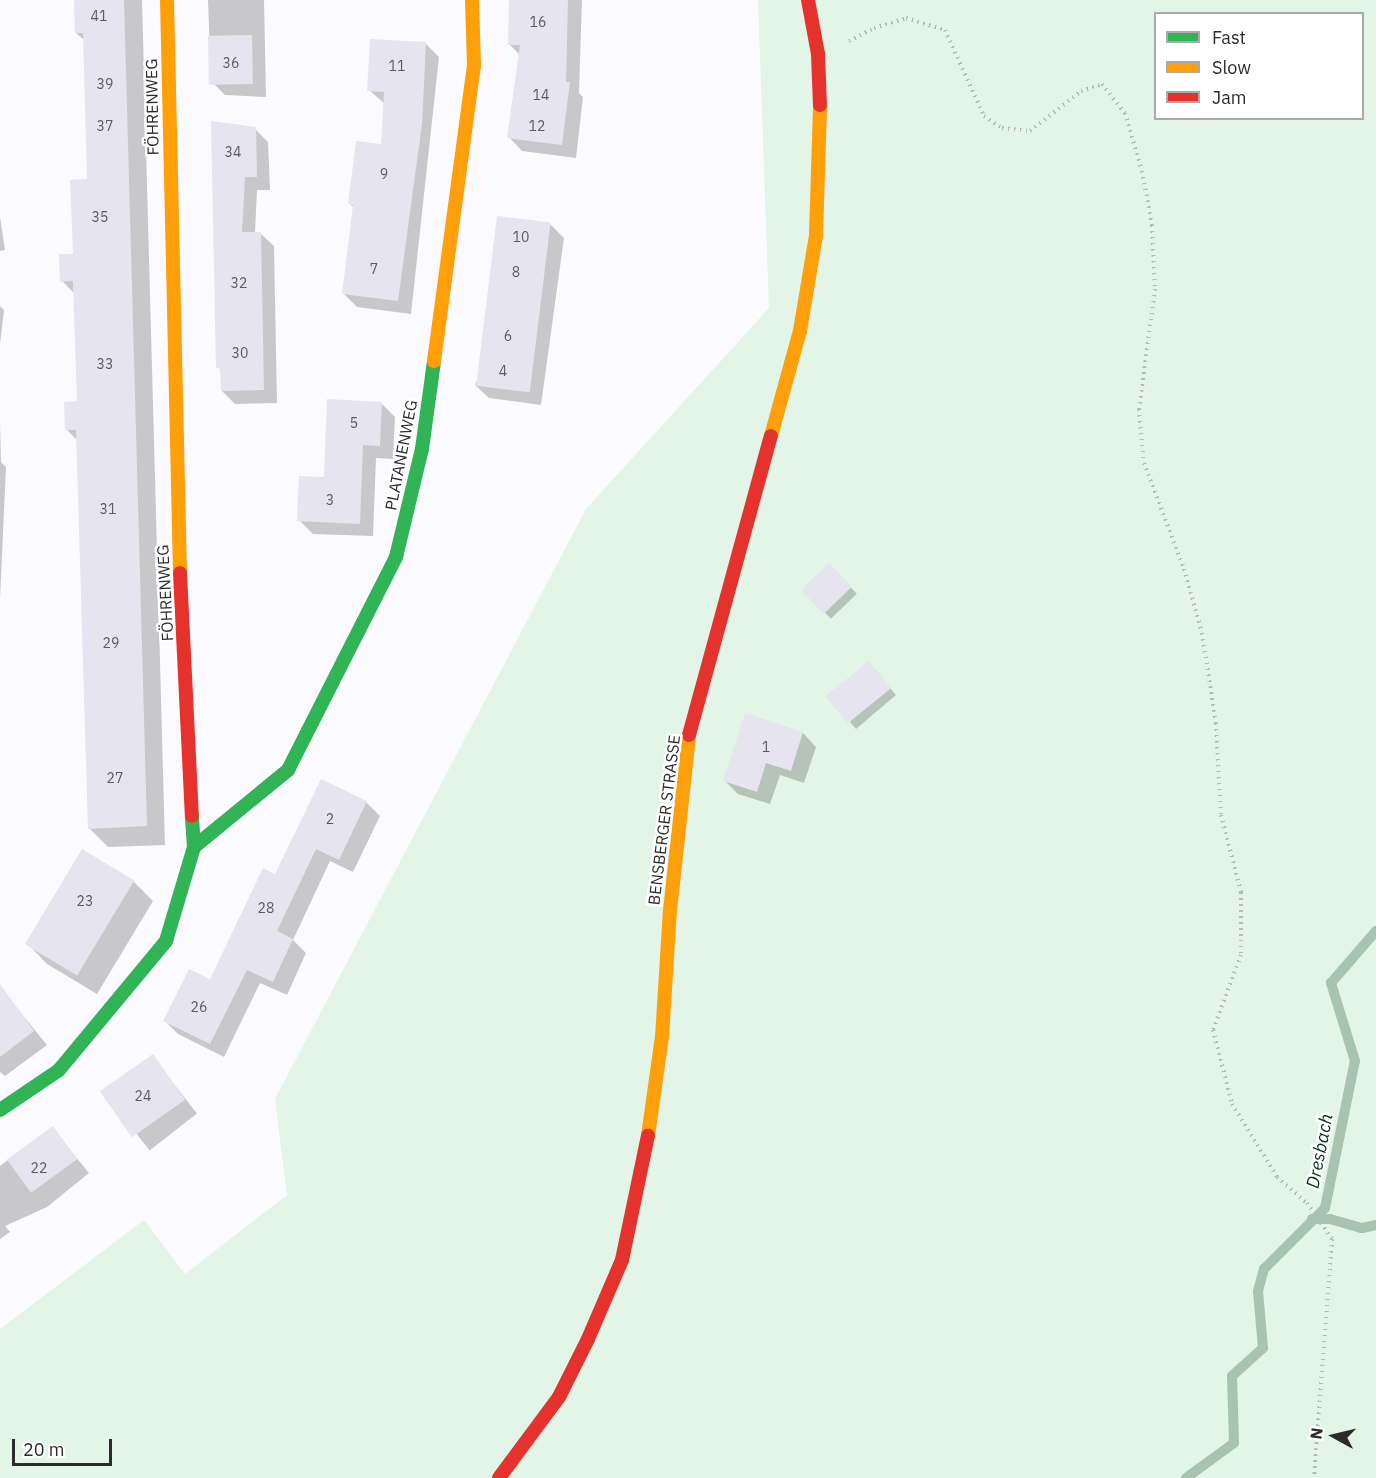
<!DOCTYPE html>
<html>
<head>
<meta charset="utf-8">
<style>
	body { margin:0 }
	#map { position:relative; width:1376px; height:1478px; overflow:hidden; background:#fbfafe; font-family:"IBM Plex Sans",sans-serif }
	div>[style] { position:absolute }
	.green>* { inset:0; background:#e2f5e7 }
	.shadow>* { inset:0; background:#0003; transform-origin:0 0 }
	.stream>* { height:10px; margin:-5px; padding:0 5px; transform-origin:5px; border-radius:5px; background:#a8c3b0 }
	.building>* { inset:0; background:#e6e4ef; transform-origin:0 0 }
	.path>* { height:4px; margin-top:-2px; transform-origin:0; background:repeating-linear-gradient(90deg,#b9b8bd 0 1.5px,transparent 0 6px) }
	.fast>* { height:14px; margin:-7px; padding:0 7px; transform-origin:7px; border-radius:7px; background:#30b455 }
	.slow>* { height:14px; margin:-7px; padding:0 7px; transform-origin:7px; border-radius:7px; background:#ff9f0a }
	.jam>* { height:14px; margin:-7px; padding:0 7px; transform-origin:7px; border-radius:7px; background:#e5322d }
	span { translate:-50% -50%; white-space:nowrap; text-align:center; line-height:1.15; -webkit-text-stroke:5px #fff; paint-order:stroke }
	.number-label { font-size:14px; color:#5b5a5e }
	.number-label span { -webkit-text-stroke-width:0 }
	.street-label { font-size:16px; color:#2b2b2d }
	.water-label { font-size:18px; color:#033316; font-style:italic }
	.legend { position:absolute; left:1154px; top:12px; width:210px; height:108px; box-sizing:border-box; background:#fff; border:2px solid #aaaaab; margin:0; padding:8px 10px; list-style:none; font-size:18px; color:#2b2b2d }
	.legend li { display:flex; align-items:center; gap:12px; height:30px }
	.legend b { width:30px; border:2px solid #aaaaab }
	.north { position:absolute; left:1304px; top:1406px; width:60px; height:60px; -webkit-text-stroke:4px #fff; paint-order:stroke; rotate:278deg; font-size:16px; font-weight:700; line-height:24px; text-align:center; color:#2b2b2d }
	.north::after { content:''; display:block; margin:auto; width:21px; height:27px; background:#2b2b2d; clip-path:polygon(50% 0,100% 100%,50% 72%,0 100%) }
	.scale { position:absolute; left:12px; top:1439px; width:100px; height:27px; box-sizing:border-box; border:3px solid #2b2b2d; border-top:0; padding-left:8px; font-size:18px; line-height:21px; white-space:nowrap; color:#2b2b2d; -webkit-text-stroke:4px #fff; paint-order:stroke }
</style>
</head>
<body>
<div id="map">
	<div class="green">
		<i style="clip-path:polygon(evenodd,758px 0,1376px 0,1376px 1478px,0 1478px,0 1329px,144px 1220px,185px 1274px,287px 1195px,275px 1099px,586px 509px,769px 308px,758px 0,1156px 14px,1362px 14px,1362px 118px,1156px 118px,1156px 14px)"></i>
	</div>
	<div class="shadow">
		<i style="clip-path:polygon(75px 0,142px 0,165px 845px,108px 847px,89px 828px,77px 440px,66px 429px,79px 403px,75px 294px,62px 281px,75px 255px,88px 180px,85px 41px,76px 33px)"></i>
		<i style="clip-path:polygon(208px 0,264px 0,266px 97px,225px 95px,211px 81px)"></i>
		<i style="clip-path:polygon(510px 0,582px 0,579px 93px,583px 97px,576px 158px,522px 151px,509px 137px,520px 55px,509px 44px)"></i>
		<i style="clip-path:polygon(426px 44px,439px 57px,411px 314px,357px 307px,343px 293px,354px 208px,350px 204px,383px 146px,385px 104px,369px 90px)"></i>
		<i style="clip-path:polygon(213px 123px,255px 129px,268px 142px,270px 190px,257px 190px,255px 233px,260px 233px,274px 246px,277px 403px,235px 404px,222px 391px,222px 371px,218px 367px)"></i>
		<i style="clip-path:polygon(0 217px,5px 250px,0 251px)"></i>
		<i style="clip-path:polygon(550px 224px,564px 238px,541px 405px,489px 398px,475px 385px)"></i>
		<i style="clip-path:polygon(0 306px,4px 310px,0 344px)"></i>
		<i style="clip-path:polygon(381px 403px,395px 417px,393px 459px,376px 458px,373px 536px,313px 534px,299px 520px)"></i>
		<i style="clip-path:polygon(0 422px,1px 462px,6px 467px,0 600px)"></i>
		<i style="left:829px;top:565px;width:40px;height:36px;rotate:46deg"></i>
		<i style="clip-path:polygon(875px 670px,896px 695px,856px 729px,850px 722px)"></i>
		<i style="clip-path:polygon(803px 733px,816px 747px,804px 783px,780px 775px,770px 804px,738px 794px,724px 780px)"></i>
		<i style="clip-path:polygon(366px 802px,380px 816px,353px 872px,330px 861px,293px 940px,306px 953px,287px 995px,260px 983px,224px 1057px,178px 1034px,165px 1021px,210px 981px,276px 876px)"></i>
		<i style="clip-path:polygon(133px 881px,153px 901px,97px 994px,47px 964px,27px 943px)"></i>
		<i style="clip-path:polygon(7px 996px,47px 1045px,5px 1076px,0 1072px,0 1001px)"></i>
		<i style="left:152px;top:1056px;width:73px;height:60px;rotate:52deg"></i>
		<i style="clip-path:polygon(52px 1128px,89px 1173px,47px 1207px,5px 1226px,10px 1232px,0 1239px,0 1166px)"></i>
	</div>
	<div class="stream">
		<i style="left:1312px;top:1219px;width:18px"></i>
		<i style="left:1330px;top:1219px;width:33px;rotate:16deg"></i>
		<i style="left:1362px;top:1228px;width:14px;rotate:-12deg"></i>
		<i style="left:1186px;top:1478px;width:59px;rotate:-36.1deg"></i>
		<i style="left:1234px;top:1443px;width:67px;rotate:-91.7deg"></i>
		<i style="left:1232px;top:1376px;width:42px;rotate:-42.1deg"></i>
		<i style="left:1263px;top:1348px;width:57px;rotate:-95deg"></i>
		<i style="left:1258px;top:1291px;width:23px;rotate:-75deg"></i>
		<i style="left:1264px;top:1269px;width:86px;rotate:-45deg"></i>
		<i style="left:1325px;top:1208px;width:150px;rotate:-78.5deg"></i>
		<i style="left:1355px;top:1061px;width:82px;rotate:-107.1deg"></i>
		<i style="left:1331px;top:983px;width:69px;rotate:-49.1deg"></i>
	</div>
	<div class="building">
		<i style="clip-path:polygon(74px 0,124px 0,147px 826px,88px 829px,76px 430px,65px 430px,64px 402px,77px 401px,73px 281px,60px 282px,59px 254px,73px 254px,70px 180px,87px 179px,83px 33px,75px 33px)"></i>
		<i style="clip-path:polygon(509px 0,568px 0,566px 82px,570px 82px,562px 145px,507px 138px,520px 45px,508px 45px)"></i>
		<i style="left:252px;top:35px;width:49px;height:44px;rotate:89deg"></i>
		<i style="clip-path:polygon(370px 39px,426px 42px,422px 124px,398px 301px,342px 294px,353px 205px,348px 204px,356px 141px,381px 144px,384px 92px,367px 91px)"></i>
		<i style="clip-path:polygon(211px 121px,256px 127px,257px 177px,245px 177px,242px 232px,261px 232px,264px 390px,221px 391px,220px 368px,216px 368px)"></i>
		<i style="left:497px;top:216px;width:54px;height:171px;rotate:7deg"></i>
		<i style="clip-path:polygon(327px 399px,382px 402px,380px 446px,363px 445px,360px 524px,297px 521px,299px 476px,324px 477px)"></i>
		<i style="left:829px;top:563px;width:33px;height:39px;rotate:46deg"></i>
		<i style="left:869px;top:661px;width:35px;height:56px;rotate:51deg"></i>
		<i style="clip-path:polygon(745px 713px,803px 732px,791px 771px,766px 763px,757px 792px,723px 781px)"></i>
		<i style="clip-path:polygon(321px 779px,367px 801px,339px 860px,316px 849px,277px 931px,293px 939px,273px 982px,247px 970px,210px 1044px,163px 1021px,189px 969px,210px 979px,263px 868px,275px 874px)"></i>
		<i style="left:82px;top:849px;width:61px;height:111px;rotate:31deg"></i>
		<i style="clip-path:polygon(0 984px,34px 1031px,0 1057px)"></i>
		<i style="left:153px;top:1054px;width:56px;height:65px;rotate:55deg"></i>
		<i style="left:53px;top:1126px;width:41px;height:57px;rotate:54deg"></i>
	</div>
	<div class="path">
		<i style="left:849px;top:41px;width:28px;rotate:-27deg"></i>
		<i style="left:874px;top:28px;width:34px;rotate:-17deg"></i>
		<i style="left:906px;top:18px;width:41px;rotate:17.1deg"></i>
		<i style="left:945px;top:30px;width:94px;rotate:65.6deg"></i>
		<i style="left:984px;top:116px;width:22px;rotate:34deg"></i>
		<i style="left:1002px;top:128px;width:28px;rotate:6deg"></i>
		<i style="left:1030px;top:131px;width:65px;rotate:-38.1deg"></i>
		<i style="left:1081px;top:91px;width:22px;rotate:-18deg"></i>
		<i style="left:1102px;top:84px;width:37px;rotate:52deg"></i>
		<i style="left:1125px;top:113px;width:60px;rotate:73.7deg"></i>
		<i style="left:1142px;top:171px;width:55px;rotate:79.5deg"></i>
		<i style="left:1152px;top:225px;width:64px;rotate:87.3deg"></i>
		<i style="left:1155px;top:289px;width:121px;rotate:97.6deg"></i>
		<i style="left:1139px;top:409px;width:54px;rotate:84.7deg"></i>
		<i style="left:1144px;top:463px;width:113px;rotate:69.3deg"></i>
		<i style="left:1184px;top:569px;width:66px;rotate:74.3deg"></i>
		<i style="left:1202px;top:633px;width:91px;rotate:81.2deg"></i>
		<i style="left:1216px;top:723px;width:92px;rotate:86.9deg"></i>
		<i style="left:1221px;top:815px;width:80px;rotate:75.4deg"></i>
		<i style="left:1241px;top:892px;width:63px;rotate:90deg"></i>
		<i style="left:1241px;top:955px;width:80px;rotate:110.5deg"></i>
		<i style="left:1213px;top:1030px;width:76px;rotate:75.6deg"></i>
		<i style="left:1232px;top:1104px;width:86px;rotate:58.3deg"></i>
		<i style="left:1277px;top:1177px;width:40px;rotate:41deg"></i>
		<i style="left:1307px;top:1203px;width:44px;rotate:55.2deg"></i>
		<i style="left:1332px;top:1239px;width:240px;rotate:94.3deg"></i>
	</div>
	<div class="fast">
		<i style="left:194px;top:847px;width:122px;rotate:-39.3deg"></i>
		<i style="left:288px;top:770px;width:239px;rotate:-63.1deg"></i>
		<i style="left:396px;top:557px;width:111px;rotate:-76.5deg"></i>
		<i style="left:422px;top:449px;width:89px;rotate:-82.2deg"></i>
		<i style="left:0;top:1110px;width:71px;rotate:-34.1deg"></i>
		<i style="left:59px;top:1070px;width:168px;rotate:-50.3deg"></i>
		<i style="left:166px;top:941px;width:98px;rotate:-73.4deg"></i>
		<i style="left:194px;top:847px;width:31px;rotate:-94deg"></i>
	</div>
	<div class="slow">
		<i style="left:167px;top:0;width:573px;rotate:88.7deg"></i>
		<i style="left:434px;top:361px;width:298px;rotate:-82.3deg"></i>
		<i style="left:474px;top:66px;width:66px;rotate:-91.7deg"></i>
		<i style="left:771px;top:436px;width:109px;rotate:-74.6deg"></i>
		<i style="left:800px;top:331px;width:97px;rotate:-80.5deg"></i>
		<i style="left:816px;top:235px;width:130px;rotate:-88.2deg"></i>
		<i style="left:648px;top:1136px;width:100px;rotate:-82deg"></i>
		<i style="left:662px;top:1037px;width:126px;rotate:-86.4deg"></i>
		<i style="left:670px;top:911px;width:177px;rotate:-83.8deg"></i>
	</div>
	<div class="jam">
		<i style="left:808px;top:0;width:55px;rotate:79.5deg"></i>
		<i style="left:818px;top:54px;width:51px;rotate:87.8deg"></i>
		<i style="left:180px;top:573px;width:243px;rotate:87.2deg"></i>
		<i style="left:689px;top:735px;width:310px;rotate:-74.7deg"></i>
		<i style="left:499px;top:1478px;width:101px;rotate:-53.5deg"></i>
		<i style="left:559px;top:1397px;width:65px;rotate:-63.4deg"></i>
		<i style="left:588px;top:1339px;width:86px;rotate:-66.7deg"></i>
		<i style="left:622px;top:1260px;width:127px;rotate:-78.2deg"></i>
	</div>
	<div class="number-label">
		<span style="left:99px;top:16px">41</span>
		<span style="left:538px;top:22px">16</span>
		<span style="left:231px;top:63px">36</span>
		<span style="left:397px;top:66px">11</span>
		<span style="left:105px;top:84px">39</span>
		<span style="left:541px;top:95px">14</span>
		<span style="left:105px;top:126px">37</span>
		<span style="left:537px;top:126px">12</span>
		<span style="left:233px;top:152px">34</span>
		<span style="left:384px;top:174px">9</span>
		<span style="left:100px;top:217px">35</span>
		<span style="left:521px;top:237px">10</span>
		<span style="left:374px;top:269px">7</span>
		<span style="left:516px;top:272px">8</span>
		<span style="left:239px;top:283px">32</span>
		<span style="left:508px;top:336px">6</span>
		<span style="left:240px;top:353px">30</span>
		<span style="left:105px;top:364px">33</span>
		<span style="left:503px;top:371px">4</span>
		<span style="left:354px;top:423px">5</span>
		<span style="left:330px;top:500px">3</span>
		<span style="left:108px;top:509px">31</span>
		<span style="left:111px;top:643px">29</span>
		<span style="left:766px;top:747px">1</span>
		<span style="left:115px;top:778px">27</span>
		<span style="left:330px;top:819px">2</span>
		<span style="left:85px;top:901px">23</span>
		<span style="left:266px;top:908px">28</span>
		<span style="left:199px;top:1007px">26</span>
		<span style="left:143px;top:1096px">24</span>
		<span style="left:39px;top:1168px">22</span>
	</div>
	<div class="street-label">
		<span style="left:152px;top:107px;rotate:-91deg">FÖHRENWEG</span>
		<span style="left:401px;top:455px;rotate:-79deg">PLATANENWEG</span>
		<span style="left:165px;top:593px;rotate:-93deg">FÖHRENWEG</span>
		<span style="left:664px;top:820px;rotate:-83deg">BENSBERGER STRASSE</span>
	</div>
	<div class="water-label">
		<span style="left:1320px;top:1151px;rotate:-79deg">Dresbach</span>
	</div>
	<ul class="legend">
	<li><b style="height:8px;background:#30b455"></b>Fast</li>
	<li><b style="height:8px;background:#ff9f0a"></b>Slow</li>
	<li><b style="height:8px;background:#e5322d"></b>Jam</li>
	</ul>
	<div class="north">N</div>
	<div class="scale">20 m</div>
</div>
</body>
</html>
